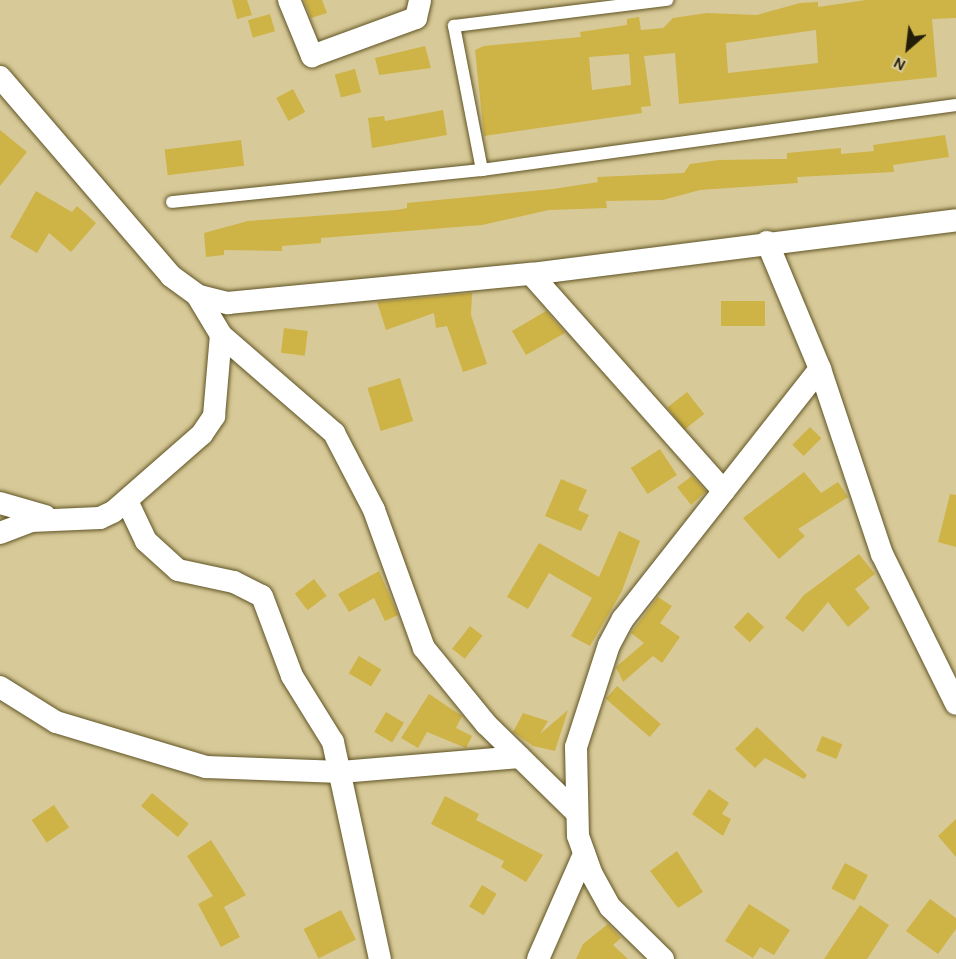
<!DOCTYPE html>
<html>
<head>
<meta charset="utf-8">
<style>
	body { margin:0 }
	#map { position:relative; width:956px; height:959px; overflow:hidden; background:#d8ca98; font-family:Karla,sans-serif }
	div>[style] { position:absolute }
	.building>* { inset:0; background:#ceb347; transform-origin:0 0 }
	.roads { filter:drop-shadow(0 0 2px #605425) drop-shadow(0 0 2px #605425) }
	.service>* { height:12px; margin:-6px; padding:0 6px; transform-origin:6px; border-radius:6px; background:#fff }
	.minor>* { height:22px; margin:-11px; padding:0 11px; transform-origin:11px; border-radius:11px; background:#fff }
	span { translate:-50% -50%; white-space:nowrap; text-align:center; line-height:1.15; -webkit-text-stroke:6px #d8ca98; paint-order:stroke }
	.north { position:absolute; left:878px; top:18px; width:60px; height:60px; -webkit-text-stroke:4px #d8ca98; paint-order:stroke; rotate:208deg; font-size:16px; font-weight:700; line-height:24px; text-align:center; color:#231e0a }
	.north::after { content:''; display:block; margin:auto; width:21px; height:27px; background:#231e0a; clip-path:polygon(50% 0,100% 100%,50% 72%,0 100%) }
</style>
</head>
<body>
<div id="map">
	<div class="building">
		<i style="clip-path:polygon(232px 0,247px 0,252px 15px,237px 19px)"></i>
		<i style="clip-path:polygon(304px 0,322px 0,327px 13px,311px 18px)"></i>
		<i style="clip-path:polygon(evenodd,866px 0,956px 0,956px 18px,932px 19px,937px 77px,679px 104px,675px 53px,644px 56px,651px 106px,641px 107px,642px 113px,484px 136px,475px 50px,484px 46px,581px 37px,580px 32px,627px 25px,627px 19px,639px 17px,641px 30px,663px 28px,673px 18px,707px 13px,757px 15px,800px 3px,818px 2px,818px 7px,866px 0,816px 30px,818px 63px,728px 73px,726px 43px,816px 30px,866px 0,629px 54px,631px 85px,592px 90px,589px 57px,629px 54px)"></i>
		<i style="left:270px;top:14px;width:18px;height:23px;rotate:74deg"></i>
		<i style="clip-path:polygon(425px 46px,431px 68px,379px 75px,375px 58px)"></i>
		<i style="left:355px;top:69px;width:24px;height:21px;rotate:75deg"></i>
		<i style="left:293px;top:89px;width:26px;height:19px;rotate:62deg"></i>
		<i style="clip-path:polygon(443px 110px,447px 135px,372px 148px,368px 118px,384px 116px,385px 121px)"></i>
		<i style="clip-path:polygon(0 130px,27px 152px,0 186px)"></i>
		<i style="clip-path:polygon(945px 135px,949px 157px,893px 165px,894px 172px,797px 177px,798px 183px,700px 190px,663px 200px,606px 201px,607px 208px,549px 210px,482px 225px,321px 238px,321px 243px,282px 246px,282px 251px,224px 250px,224px 255px,206px 257px,204px 233px,248px 221px,396px 210px,407px 208px,407px 203px,553px 189px,598px 182px,597px 177px,684px 173px,690px 164px,719px 160px,787px 159px,787px 153px,841px 148px,841px 154px,874px 151px,873px 145px)"></i>
		<i style="left:241px;top:140px;width:26px;height:77px;rotate:83deg"></i>
		<i style="clip-path:polygon(36px 191px,72px 212px,77px 206px,96px 223px,71px 252px,49px 233px,37px 253px,10px 237px)"></i>
		<i style="clip-path:polygon(472px 293px,471px 315px,487px 364px,463px 372px,447px 326px,436px 328px,434px 313px,386px 330px,377px 302px)"></i>
		<i style="left:721px;top:301px;width:44px;height:25px"></i>
		<i style="clip-path:polygon(546px 311px,565px 333px,526px 355px,512px 331px)"></i>
		<i style="left:284px;top:328px;width:24px;height:25px;rotate:7deg"></i>
		<i style="left:400px;top:378px;width:45px;height:34px;rotate:73deg"></i>
		<i style="left:687px;top:392px;width:28px;height:25px;rotate:52deg"></i>
		<i style="left:810px;top:427px;width:16px;height:25px;rotate:45deg"></i>
		<i style="left:660px;top:449px;width:31px;height:35px;rotate:57deg"></i>
		<i style="clip-path:polygon(804px 472px,821px 493px,838px 482px,848px 497px,798px 529px,805px 536px,779px 559px,743px 518px)"></i>
		<i style="clip-path:polygon(692px 476px,706px 491px,691px 505px,677px 487px)"></i>
		<i style="clip-path:polygon(561px 479px,587px 490px,578px 510px,589px 515px,581px 531px,545px 516px)"></i>
		<i style="clip-path:polygon(950px 494px,956px 495px,956px 547px,938px 542px)"></i>
		<i style="clip-path:polygon(619px 531px,640px 541px,622px 591px,590px 646px,571px 636px,592px 598px,549px 573px,528px 609px,507px 597px,539px 543px,599px 577px)"></i>
		<i style="clip-path:polygon(859px 554px,875px 574px,855px 589px,870px 608px,848px 627px,828px 602px,803px 632px,785px 618px,804px 595px)"></i>
		<i style="clip-path:polygon(379px 571px,398px 615px,385px 621px,374px 598px,349px 612px,338px 594px)"></i>
		<i style="left:314px;top:579px;width:21px;height:24px;rotate:53deg"></i>
		<i style="clip-path:polygon(658px 597px,672px 606px,660px 623px,680px 637px,662px 663px,653px 656px,623px 682px,616px 667px,644px 643px,631px 633px)"></i>
		<i style="left:748px;top:612px;width:22px;height:21px;rotate:43deg"></i>
		<i style="left:470px;top:626px;width:16px;height:29px;rotate:38deg"></i>
		<i style="left:359px;top:656px;width:26px;height:20px;rotate:31deg"></i>
		<i style="left:617px;top:686px;width:58px;height:17px;rotate:41deg"></i>
		<i style="clip-path:polygon(429px 694px,462px 716px,456px 728px,472px 736px,466px 748px,427px 732px,418px 748px,401px 738px)"></i>
		<i style="clip-path:polygon(568px 710px,555px 751px,533px 746px,513px 732px,523px 713px,548px 721px,540px 734px)"></i>
		<i style="left:386px;top:712px;width:21px;height:23px;rotate:31deg"></i>
		<i style="clip-path:polygon(757px 727px,807px 775px,804px 779px,765px 758px,755px 768px,735px 749px)"></i>
		<i style="left:822px;top:736px;width:22px;height:16px;rotate:22deg"></i>
		<i style="clip-path:polygon(709px 789px,729px 803px,722px 814px,731px 819px,723px 836px,692px 814px)"></i>
		<i style="left:152px;top:793px;width:48px;height:17px;rotate:40deg"></i>
		<i style="clip-path:polygon(445px 796px,479px 814px,476px 820px,543px 855px,526px 882px,501px 867px,504px 861px,431px 824px)"></i>
		<i style="left:54px;top:805px;width:27px;height:27px;rotate:56deg"></i>
		<i style="clip-path:polygon(956px 819px,956px 857px,938px 836px)"></i>
		<i style="clip-path:polygon(211px 840px,246px 895px,224px 907px,240px 937px,221px 947px,198px 904px,213px 896px,187px 856px)"></i>
		<i style="clip-path:polygon(677px 851px,703px 892px,678px 908px,650px 871px)"></i>
		<i style="left:845px;top:863px;width:26px;height:29px;rotate:28deg"></i>
		<i style="left:482px;top:885px;width:17px;height:25px;rotate:31deg"></i>
		<i style="clip-path:polygon(930px 899px,956px 918px,956px 929px,938px 954px,906px 931px)"></i>
		<i style="clip-path:polygon(749px 904px,790px 930px,774px 955px,760px 947px,753px 958px,725px 941px)"></i>
		<i style="clip-path:polygon(860px 905px,889px 925px,867px 959px,824px 959px)"></i>
		<i style="left:341px;top:910px;width:33px;height:42px;rotate:63deg"></i>
		<i style="clip-path:polygon(608px 924px,621px 938px,613px 945px,628px 959px,576px 959px,583px 944px)"></i>
	</div>
	<div class="roads">
		<div class="service">
			<i style="left:482px;top:170px;width:147px;rotate:-101deg"></i>
			<i style="left:454px;top:26px;width:215px;rotate:-7deg"></i>
			<i style="left:172px;top:202px;width:312px;rotate:-5.9deg"></i>
			<i style="left:482px;top:170px;width:478px;rotate:-7.8deg"></i>
		</div>
		<div class="minor">
			<i style="left:289px;top:0;width:61px;rotate:67.7deg"></i>
			<i style="left:312px;top:56px;width:111px;rotate:-20.1deg"></i>
			<i style="left:416px;top:18px;width:18px;rotate:-77deg"></i>
			<i style="left:0;top:77px;width:262px;rotate:49.3deg"></i>
			<i style="left:171px;top:276px;width:34px;rotate:36deg"></i>
			<i style="left:199px;top:296px;width:30px;rotate:14deg"></i>
			<i style="left:228px;top:303px;width:304px;rotate:-5.5deg"></i>
			<i style="left:531px;top:274px;width:428px;rotate:-7.2deg"></i>
			<i style="left:767px;top:242px;width:138px;rotate:67.3deg"></i>
			<i style="left:820px;top:369px;width:195px;rotate:71.5deg"></i>
			<i style="left:882px;top:554px;width:167px;rotate:63.7deg"></i>
			<i style="left:531px;top:274px;width:290px;rotate:48.4deg"></i>
			<i style="left:197px;top:295px;width:47px;rotate:59deg"></i>
			<i style="left:221px;top:335px;width:150px;rotate:40.9deg"></i>
			<i style="left:334px;top:433px;width:87px;rotate:62.5deg"></i>
			<i style="left:374px;top:510px;width:147px;rotate:70.1deg"></i>
			<i style="left:424px;top:648px;width:98px;rotate:50.8deg"></i>
			<i style="left:486px;top:724px;width:126px;rotate:44.4deg"></i>
			<i style="left:127px;top:501px;width:44px;rotate:64.6deg"></i>
			<i style="left:146px;top:541px;width:43px;rotate:42.2deg"></i>
			<i style="left:178px;top:570px;width:57px;rotate:12.1deg"></i>
			<i style="left:234px;top:582px;width:31px;rotate:27deg"></i>
			<i style="left:262px;top:596px;width:85px;rotate:69.4deg"></i>
			<i style="left:292px;top:676px;width:78px;rotate:58.2deg"></i>
			<i style="left:333px;top:742px;width:222px;rotate:77.8deg"></i>
			<i style="left:0;top:503px;width:47px;rotate:16.1deg"></i>
			<i style="left:0;top:533px;width:33px;rotate:-21deg"></i>
			<i style="left:31px;top:521px;width:69px;rotate:-2.5deg"></i>
			<i style="left:100px;top:518px;width:14px;rotate:-25deg"></i>
			<i style="left:113px;top:512px;width:118px;rotate:-41.2deg"></i>
			<i style="left:202px;top:434px;width:22px;rotate:-56deg"></i>
			<i style="left:214px;top:416px;width:81px;rotate:-85.1deg"></i>
			<i style="left:0;top:687px;width:66px;rotate:32deg"></i>
			<i style="left:56px;top:722px;width:157px;rotate:16.7deg"></i>
			<i style="left:206px;top:767px;width:135px;rotate:2.1deg"></i>
			<i style="left:341px;top:772px;width:179px;rotate:-4.8deg"></i>
			<i style="left:538px;top:959px;width:115px;rotate:-66.3deg"></i>
			<i style="left:663px;top:959px;width:74px;rotate:-135.5deg"></i>
			<i style="left:610px;top:907px;width:37px;rotate:-119deg"></i>
			<i style="left:592px;top:875px;width:41px;rotate:-109.7deg"></i>
			<i style="left:578px;top:836px;width:89px;rotate:-91.3deg"></i>
			<i style="left:576px;top:747px;width:107px;rotate:-72.1deg"></i>
			<i style="left:609px;top:645px;width:30px;rotate:-62deg"></i>
			<i style="left:623px;top:619px;width:318px;rotate:-51.8deg"></i>
		</div>
	</div>
	<div class="north">N</div>
</div>
</body>
</html>
